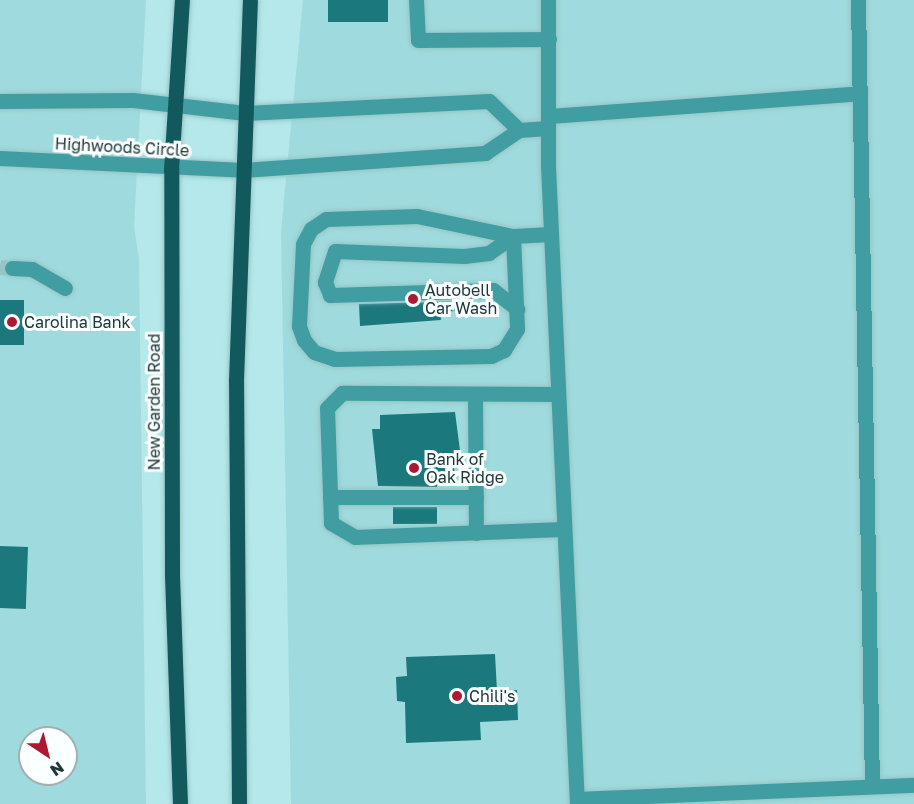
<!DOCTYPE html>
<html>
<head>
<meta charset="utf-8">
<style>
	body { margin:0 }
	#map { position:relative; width:914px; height:804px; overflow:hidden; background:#b4e8ea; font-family:"Golos Text",sans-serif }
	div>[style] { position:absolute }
	.built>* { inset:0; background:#9fdbde }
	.building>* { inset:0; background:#1b787c; transform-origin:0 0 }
	.minor-tunnel>* { height:15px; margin-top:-7.5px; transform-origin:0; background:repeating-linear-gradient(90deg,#97c5c6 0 15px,transparent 0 23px) }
	.roads { filter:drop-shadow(0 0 2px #97c5c6) drop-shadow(0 0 2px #97c5c6) }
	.minor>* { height:15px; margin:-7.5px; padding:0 7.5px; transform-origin:7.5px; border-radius:7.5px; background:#409ea3 }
	.major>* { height:15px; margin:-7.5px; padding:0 7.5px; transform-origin:7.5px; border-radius:7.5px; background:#11595c }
	.dots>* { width:16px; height:16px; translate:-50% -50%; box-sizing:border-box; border:3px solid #faffff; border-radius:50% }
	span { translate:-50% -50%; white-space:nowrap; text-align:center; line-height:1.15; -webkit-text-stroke:6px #faffff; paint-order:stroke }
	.street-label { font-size:16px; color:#223738 }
	.poi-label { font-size:16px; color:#223738 }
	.left { translate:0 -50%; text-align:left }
	.north { position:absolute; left:18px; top:726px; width:60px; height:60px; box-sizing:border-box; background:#faffff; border:2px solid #a4afaf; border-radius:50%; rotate:145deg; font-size:16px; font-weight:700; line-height:24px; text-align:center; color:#223738 }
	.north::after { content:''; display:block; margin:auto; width:21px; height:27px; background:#ad1832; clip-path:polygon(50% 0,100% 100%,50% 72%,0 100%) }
</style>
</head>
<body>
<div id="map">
	<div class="built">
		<i style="clip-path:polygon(evenodd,0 0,146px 0,134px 227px,139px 259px,146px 804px,0 804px,0 0,30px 738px,66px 738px,66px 774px,30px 774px,30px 738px)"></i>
		<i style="clip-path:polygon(303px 0,914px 0,914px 804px,291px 804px,281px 231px)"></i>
	</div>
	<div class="building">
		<i style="left:328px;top:0;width:60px;height:22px"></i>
		<i style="left:0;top:300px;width:24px;height:45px"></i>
		<i style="clip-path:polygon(469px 301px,469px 310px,440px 312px,441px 320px,360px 326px,359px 304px)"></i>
		<i style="clip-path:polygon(455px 412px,462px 466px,454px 467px,455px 480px,437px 481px,437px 487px,378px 486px,372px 429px,380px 429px,380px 415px)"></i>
		<i style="left:393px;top:507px;width:44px;height:17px"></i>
		<i style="left:0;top:546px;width:28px;height:62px;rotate:2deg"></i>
		<i style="clip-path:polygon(495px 654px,497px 691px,517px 690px,518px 720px,480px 722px,481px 740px,406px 743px,405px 702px,397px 701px,396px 677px,407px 676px,406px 657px)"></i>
	</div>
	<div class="minor-tunnel">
		<i style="left:0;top:267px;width:12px;rotate:5deg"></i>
	</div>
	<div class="roads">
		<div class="minor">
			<i style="left:416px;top:0;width:40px;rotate:87.1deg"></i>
			<i style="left:418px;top:40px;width:131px;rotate:-0.4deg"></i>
			<i style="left:548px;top:0;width:166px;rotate:90deg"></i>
			<i style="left:548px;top:166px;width:639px;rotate:87.4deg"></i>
			<i style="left:858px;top:0;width:786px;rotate:88.98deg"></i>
			<i style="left:0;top:101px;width:133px;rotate:-0.4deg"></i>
			<i style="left:133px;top:100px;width:113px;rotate:6.6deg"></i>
			<i style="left:245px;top:113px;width:244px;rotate:-2.8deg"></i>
			<i style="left:489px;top:101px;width:42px;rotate:44deg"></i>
			<i style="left:549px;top:116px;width:312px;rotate:-4.2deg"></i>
			<i style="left:0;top:158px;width:243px;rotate:2.8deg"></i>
			<i style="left:243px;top:170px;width:243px;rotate:-4deg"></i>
			<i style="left:485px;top:153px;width:41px;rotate:-34.1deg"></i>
			<i style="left:519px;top:130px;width:29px;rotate:-4deg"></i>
			<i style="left:513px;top:236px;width:93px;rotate:87.5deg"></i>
			<i style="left:517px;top:329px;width:25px;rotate:122deg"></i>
			<i style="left:504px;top:350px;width:14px;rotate:155deg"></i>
			<i style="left:491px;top:356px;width:156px;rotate:178.9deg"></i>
			<i style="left:335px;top:359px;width:22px;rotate:-162deg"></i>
			<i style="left:314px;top:352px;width:16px;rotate:-130deg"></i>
			<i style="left:304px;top:340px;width:15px;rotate:-110deg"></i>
			<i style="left:299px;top:326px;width:82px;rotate:-87.2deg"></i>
			<i style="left:303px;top:244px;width:17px;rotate:-62deg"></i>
			<i style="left:311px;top:229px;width:18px;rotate:-34deg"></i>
			<i style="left:326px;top:219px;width:91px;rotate:-1.9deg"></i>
			<i style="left:417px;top:216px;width:98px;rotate:11.8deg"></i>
			<i style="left:513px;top:236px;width:38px;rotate:-3deg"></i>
			<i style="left:513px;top:236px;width:29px;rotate:145deg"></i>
			<i style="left:489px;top:253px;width:25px;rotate:173deg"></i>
			<i style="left:464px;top:256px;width:129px;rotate:-177.8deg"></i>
			<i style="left:335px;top:251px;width:33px;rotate:108deg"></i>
			<i style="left:325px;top:282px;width:14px;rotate:69deg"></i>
			<i style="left:330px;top:295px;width:163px;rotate:-1.8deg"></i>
			<i style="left:493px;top:290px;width:31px;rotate:38deg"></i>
			<i style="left:12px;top:268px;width:20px;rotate:3deg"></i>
			<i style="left:32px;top:269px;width:38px;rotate:30deg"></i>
			<i style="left:557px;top:394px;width:215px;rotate:-179.7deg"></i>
			<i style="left:342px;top:393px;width:21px;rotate:135deg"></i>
			<i style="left:327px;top:408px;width:115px;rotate:88deg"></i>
			<i style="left:331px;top:523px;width:28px;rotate:30deg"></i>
			<i style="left:355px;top:537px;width:207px;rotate:-2.2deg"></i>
			<i style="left:475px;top:395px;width:138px;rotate:89.6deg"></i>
			<i style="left:330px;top:497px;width:146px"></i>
			<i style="left:577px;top:799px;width:337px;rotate:-2.4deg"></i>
		</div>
		<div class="major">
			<i style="left:180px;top:804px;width:230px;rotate:-92deg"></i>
			<i style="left:172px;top:574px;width:405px;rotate:-90.1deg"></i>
			<i style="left:171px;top:169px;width:169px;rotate:-86.3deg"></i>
			<i style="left:239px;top:804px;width:424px;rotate:-90.4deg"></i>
			<i style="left:236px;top:380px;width:380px;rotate:-87.9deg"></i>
		</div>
	</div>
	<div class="dots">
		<i style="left:413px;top:299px;background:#ad1832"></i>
		<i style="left:12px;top:322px;background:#ad1832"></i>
		<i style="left:414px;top:468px;background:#ad1832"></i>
		<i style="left:457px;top:696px;background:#ad1832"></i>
	</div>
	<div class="street-label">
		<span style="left:122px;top:147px;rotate:3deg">Highwoods Circle</span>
		<span style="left:154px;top:402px;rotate:-90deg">New Garden Road</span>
	</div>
	<div class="poi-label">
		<span class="left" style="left:425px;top:299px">Autobell<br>Car Wash</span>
		<span class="left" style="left:24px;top:322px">Carolina Bank</span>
		<span class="left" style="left:426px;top:468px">Bank of<br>Oak Ridge</span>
		<span class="left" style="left:469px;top:696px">Chili's</span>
	</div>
	<div class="north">N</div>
</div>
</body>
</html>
